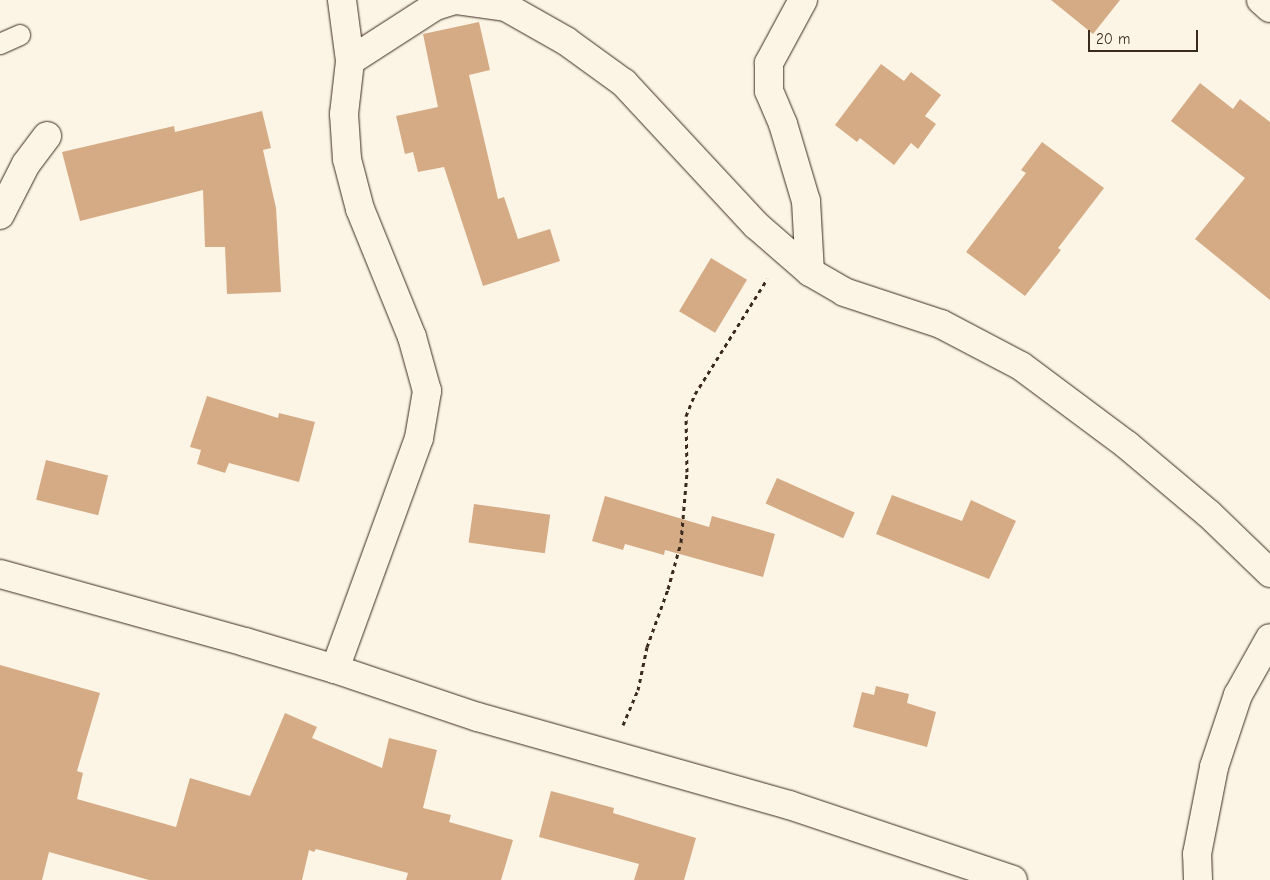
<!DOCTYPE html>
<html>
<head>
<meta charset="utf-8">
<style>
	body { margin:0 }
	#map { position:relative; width:1270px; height:880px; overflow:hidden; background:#fcf5e5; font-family:"Comic Neue",sans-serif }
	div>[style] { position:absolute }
	.building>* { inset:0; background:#d5ab86; transform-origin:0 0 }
	.path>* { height:3px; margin-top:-1.5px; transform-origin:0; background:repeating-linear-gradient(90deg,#3b2a1e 0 4px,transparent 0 8px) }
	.roads { filter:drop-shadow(0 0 1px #3b2a1e) drop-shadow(0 0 1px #3b2a1e) }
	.service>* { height:20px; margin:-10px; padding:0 10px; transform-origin:10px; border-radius:10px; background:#fcf5e5 }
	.minor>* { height:28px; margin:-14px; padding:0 14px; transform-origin:14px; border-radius:14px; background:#fcf5e5 }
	span { translate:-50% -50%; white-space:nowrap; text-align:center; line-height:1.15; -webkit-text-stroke:5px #fcf5e5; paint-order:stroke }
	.scale { position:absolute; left:1088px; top:30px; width:110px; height:22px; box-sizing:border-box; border:2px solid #3b2a1e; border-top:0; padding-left:6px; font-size:15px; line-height:18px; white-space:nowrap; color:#3b2a1e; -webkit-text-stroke:4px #fcf5e5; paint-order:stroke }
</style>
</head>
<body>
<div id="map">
	<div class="building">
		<i style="clip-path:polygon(1051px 0,1120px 0,1093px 34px)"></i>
		<i style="clip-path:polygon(479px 22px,490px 70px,469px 75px,498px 199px,504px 197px,518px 239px,550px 229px,560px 261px,483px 286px,444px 167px,418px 172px,413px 152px,405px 154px,396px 116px,438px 107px,423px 34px)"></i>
		<i style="clip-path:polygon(881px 64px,904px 81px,911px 72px,941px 95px,925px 116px,936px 124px,918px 149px,911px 143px,894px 165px,860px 138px,857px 142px,835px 125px)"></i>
		<i style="clip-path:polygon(1200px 83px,1233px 109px,1240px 99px,1270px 122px,1270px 300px,1195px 239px,1245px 178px,1171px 121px)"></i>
		<i style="clip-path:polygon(262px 111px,271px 148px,263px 150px,276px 208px,281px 292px,227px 294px,225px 247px,205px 247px,203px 190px,80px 221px,62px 152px,174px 126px,175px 132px)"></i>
		<i style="clip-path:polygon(1042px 142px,1104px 188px,1058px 248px,1061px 250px,1025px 296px,966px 252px,1026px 173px,1021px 170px)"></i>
		<i style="left:711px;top:258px;width:42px;height:62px;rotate:31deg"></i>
		<i style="clip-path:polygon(207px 396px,278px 418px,279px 413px,315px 422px,299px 482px,229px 463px,225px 473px,197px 464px,201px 450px,190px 447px)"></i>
		<i style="left:46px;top:460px;width:64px;height:41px;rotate:14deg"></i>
		<i style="left:777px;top:478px;width:85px;height:28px;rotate:24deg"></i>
		<i style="clip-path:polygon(892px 495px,962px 521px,971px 500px,1016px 521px,989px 579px,876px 534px)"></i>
		<i style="clip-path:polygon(605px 496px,709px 527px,712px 516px,775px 534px,763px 577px,665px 550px,664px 555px,625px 544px,623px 550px,592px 541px)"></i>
		<i style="left:474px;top:504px;width:77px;height:39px;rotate:8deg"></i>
		<i style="clip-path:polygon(0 665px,100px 693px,77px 771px,83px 773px,77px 799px,176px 827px,190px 778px,250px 796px,285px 713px,317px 727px,312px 738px,382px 768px,389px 738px,437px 750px,423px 808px,451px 815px,449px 822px,513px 840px,501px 880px,406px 880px,408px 873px,316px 849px,314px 852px,309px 850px,302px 880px,149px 880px,49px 852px,42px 880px,0 880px)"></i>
		<i style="clip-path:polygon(876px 686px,909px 694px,907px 703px,936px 712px,927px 747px,853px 727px,862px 692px,874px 695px)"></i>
		<i style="clip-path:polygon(551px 791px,614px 808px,613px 813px,696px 838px,684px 880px,634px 880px,639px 864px,539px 837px)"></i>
	</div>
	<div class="path">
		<i style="left:623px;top:725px;width:38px;rotate:-67deg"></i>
		<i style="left:638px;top:690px;width:44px;rotate:-78.2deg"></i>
		<i style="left:647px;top:647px;width:62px;rotate:-70.1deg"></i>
		<i style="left:668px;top:589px;width:49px;rotate:-74.5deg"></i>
		<i style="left:681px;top:542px;width:70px;rotate:-85.1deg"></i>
		<i style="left:687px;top:472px;width:56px;rotate:-91deg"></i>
		<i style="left:686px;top:416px;width:24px;rotate:-68deg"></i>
		<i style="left:695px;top:394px;width:136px;rotate:-57.9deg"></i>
	</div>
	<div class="roads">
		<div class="service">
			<i style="left:0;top:44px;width:22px;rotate:-24deg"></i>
		</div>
		<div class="minor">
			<i style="left:803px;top:0;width:72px;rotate:118.4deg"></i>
			<i style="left:769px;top:63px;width:28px;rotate:90deg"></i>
			<i style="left:769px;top:91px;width:36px;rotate:67deg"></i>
			<i style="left:783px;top:124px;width:80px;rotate:73.4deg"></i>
			<i style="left:806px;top:201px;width:71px;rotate:86.8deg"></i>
			<i style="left:1261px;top:0;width:12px;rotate:42deg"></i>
			<i style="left:350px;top:61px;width:101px;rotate:-32.9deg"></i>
			<i style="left:435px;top:6px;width:21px;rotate:-17deg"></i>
			<i style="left:455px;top:0;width:51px;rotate:7.8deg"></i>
			<i style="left:506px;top:7px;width:69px;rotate:29.5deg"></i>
			<i style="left:566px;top:41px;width:72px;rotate:35.9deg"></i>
			<i style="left:624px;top:83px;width:194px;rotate:47.1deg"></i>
			<i style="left:756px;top:225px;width:72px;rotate:41deg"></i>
			<i style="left:810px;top:272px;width:39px;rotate:30deg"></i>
			<i style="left:844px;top:292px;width:102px;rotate:18.3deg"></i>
			<i style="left:941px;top:324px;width:90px;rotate:27.7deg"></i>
			<i style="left:1021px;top:366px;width:132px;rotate:36.7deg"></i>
			<i style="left:1127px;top:445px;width:107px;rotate:40.1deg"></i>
			<i style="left:1209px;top:514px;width:85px;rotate:44deg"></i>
			<i style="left:0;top:215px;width:57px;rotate:-63deg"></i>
			<i style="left:26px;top:164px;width:35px;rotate:-53deg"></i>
			<i style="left:0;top:574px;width:254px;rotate:15.5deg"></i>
			<i style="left:245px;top:642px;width:94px;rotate:16.7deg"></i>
			<i style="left:335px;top:669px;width:151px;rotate:18.6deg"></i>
			<i style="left:478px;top:717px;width:323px;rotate:15.8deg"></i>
			<i style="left:789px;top:805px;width:236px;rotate:18.5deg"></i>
			<i style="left:335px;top:669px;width:246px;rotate:-70deg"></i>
			<i style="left:419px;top:438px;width:48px;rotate:-80.3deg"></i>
			<i style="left:427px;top:391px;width:56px;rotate:-105.5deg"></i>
			<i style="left:412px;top:337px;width:138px;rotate:-112.1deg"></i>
			<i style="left:360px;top:209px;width:52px;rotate:-104.6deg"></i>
			<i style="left:347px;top:159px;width:45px;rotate:-93.8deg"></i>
			<i style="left:344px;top:114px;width:53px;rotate:-83.5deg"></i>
			<i style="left:350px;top:61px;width:62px;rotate:-97.5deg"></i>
			<i style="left:1198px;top:880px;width:26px;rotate:-92deg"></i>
			<i style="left:1197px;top:854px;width:89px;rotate:-78.9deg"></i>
			<i style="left:1214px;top:767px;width:76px;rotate:-71.6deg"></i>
			<i style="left:1238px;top:695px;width:65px;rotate:-60.7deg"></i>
		</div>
	</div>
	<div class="scale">20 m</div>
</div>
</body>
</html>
